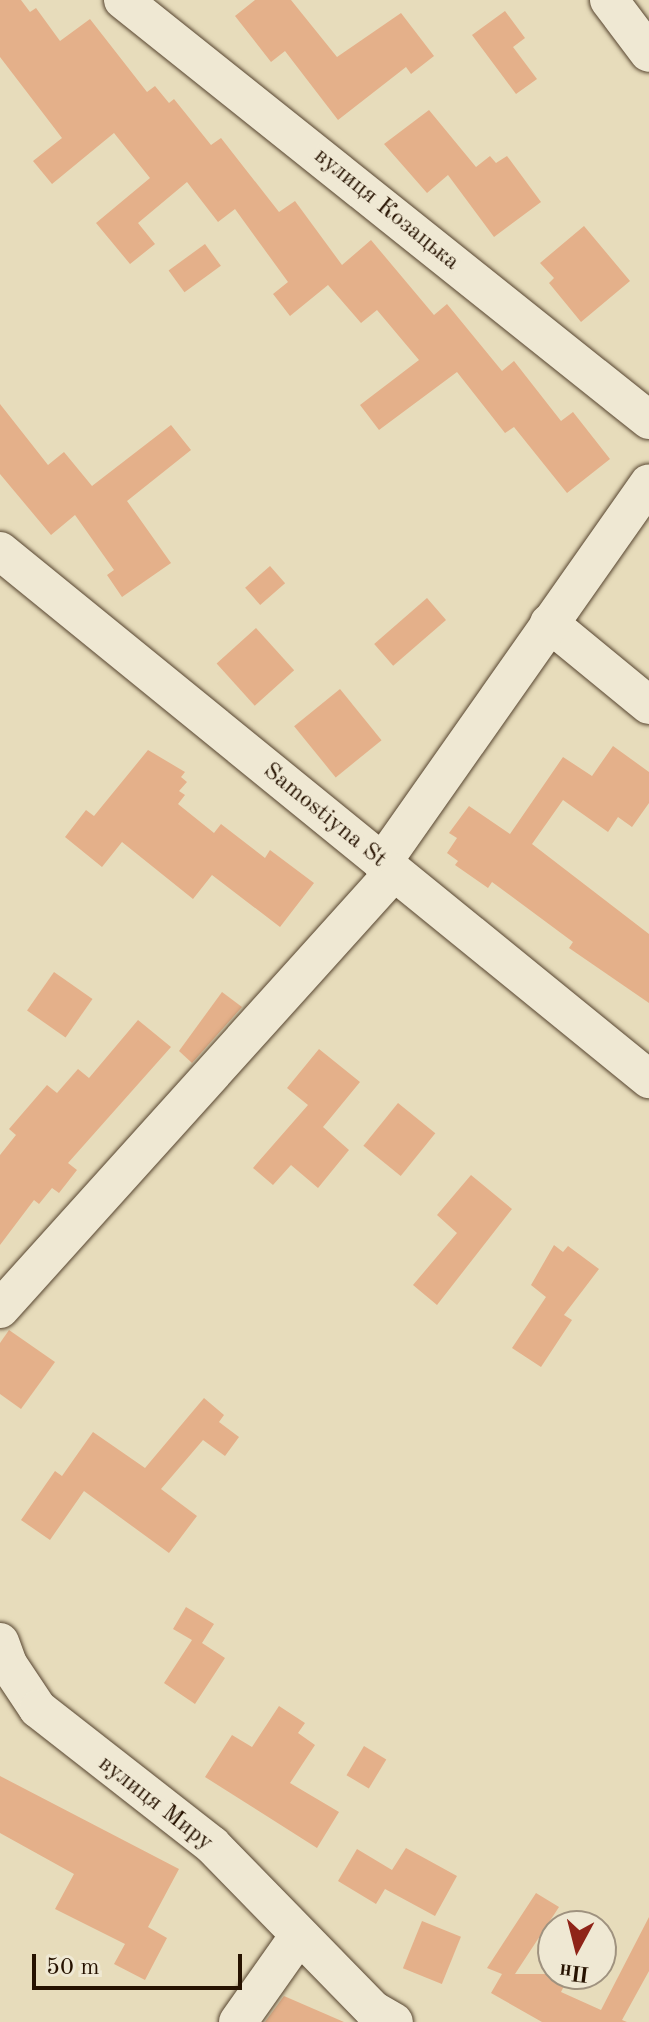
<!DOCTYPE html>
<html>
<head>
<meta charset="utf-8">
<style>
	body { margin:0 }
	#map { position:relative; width:649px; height:2022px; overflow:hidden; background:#e7dcbb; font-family:"Old Standard TT",serif }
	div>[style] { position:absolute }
	.building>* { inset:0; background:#e4b08a; transform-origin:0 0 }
	.roads { filter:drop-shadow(0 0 2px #56442f) drop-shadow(0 0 2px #56442f) }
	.minor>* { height:38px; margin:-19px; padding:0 19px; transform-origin:19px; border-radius:19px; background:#efe8d3 }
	span { translate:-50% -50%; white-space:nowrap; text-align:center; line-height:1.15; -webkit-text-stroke:8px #efe8d3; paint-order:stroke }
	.street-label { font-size:24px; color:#261200 }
	.north { position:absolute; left:537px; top:1910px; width:80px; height:80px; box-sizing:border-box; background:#efe8d3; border:2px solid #9f927f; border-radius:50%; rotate:187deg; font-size:22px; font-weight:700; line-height:32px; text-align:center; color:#261200 }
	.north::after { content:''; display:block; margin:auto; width:28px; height:36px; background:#8f2418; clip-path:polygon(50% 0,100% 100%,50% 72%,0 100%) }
	.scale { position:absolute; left:32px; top:1954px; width:210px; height:36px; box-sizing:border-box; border:4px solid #261200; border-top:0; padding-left:10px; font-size:24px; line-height:28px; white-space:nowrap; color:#261200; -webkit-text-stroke:6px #efe8d3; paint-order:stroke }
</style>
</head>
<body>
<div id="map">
	<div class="building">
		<i style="clip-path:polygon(0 0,21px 0,30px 12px,36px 8px,60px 41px,90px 19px,147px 92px,155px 86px,169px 103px,174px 99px,211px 145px,221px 138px,279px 212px,295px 201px,342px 265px,371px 240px,434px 315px,447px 304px,502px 371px,514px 361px,561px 421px,573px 412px,610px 459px,567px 493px,514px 427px,505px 433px,457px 372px,379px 430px,360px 405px,419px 360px,377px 310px,361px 323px,328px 285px,290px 316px,273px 294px,288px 282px,235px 209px,218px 222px,187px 182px,138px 223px,155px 244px,130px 264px,96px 223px,150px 178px,114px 133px,52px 184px,33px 161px,62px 138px,0 57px)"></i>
		<i style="clip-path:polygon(255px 0,291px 0,337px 57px,401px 13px,434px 56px,411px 74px,406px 67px,338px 120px,285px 51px,271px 62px,235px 16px)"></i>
		<i style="clip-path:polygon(505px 11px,525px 38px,513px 47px,537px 79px,516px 94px,472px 35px)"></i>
		<i style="clip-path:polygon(429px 110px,476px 167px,490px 156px,496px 163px,507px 156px,541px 202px,494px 237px,448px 175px,427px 193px,384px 144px)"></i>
		<i style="clip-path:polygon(584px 226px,630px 281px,581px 322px,549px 283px,554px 278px,540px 263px)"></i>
		<i style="left:205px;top:244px;width:27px;height:45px;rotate:54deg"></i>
		<i style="clip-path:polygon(0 404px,48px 465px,64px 452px,92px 486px,171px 425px,191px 450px,127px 501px,171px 563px,122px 597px,107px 575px,114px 570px,75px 515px,51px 535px,0 474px)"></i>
		<i style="left:270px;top:566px;width:23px;height:33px;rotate:49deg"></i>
		<i style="left:427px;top:598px;width:29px;height:70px;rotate:49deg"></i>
		<i style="left:256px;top:628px;width:57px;height:53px;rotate:48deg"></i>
		<i style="left:340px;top:689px;width:66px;height:59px;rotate:51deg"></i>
		<i style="clip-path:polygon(613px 746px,649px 772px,649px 803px,632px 827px,618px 817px,608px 832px,563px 800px,532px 844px,649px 934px,649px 1003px,569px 948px,573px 942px,492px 882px,488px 888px,455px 865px,458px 861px,447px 853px,457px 838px,449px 833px,469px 806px,510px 834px,563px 757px,592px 776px)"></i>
		<i style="clip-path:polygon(148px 750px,185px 772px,181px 777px,187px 782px,179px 791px,185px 795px,178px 804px,214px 833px,221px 824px,265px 858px,270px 850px,314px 883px,280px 927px,212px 875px,193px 899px,122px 842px,102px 867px,65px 837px,86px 810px,94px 816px)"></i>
		<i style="left:54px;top:972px;width:47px;height:47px;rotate:35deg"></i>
		<i style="clip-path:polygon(222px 992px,242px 1007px,192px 1063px,179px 1051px)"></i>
		<i style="clip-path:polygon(138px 1020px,171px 1047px,68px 1163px,77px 1170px,59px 1193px,52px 1188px,39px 1204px,34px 1200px,0 1245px,0 1155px,16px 1135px,9px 1129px,47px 1085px,57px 1093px,78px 1069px,89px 1078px)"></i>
		<i style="clip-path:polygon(319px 1049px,360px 1082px,323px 1127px,349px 1150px,318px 1188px,291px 1165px,273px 1185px,253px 1168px,308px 1105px,287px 1088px)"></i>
		<i style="left:398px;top:1103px;width:48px;height:55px;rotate:39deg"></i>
		<i style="clip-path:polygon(471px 1175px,512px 1209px,437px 1305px,413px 1285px,457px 1233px,437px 1215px)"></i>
		<i style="clip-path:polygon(554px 1245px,563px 1252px,568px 1246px,599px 1269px,564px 1315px,572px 1320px,541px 1367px,512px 1348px,546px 1297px,531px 1285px)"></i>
		<i style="clip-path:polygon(9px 1330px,55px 1362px,21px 1409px,0 1394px,0 1343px)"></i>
		<i style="clip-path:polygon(204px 1398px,224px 1415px,219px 1422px,239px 1437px,225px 1456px,203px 1440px,161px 1489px,197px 1516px,169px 1553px,84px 1491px,50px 1540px,21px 1520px,55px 1471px,62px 1476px,93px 1432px,145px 1468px)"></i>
		<i style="clip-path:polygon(186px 1607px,214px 1624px,202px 1643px,225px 1658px,195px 1704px,164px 1683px,192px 1640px,173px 1629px)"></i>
		<i style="clip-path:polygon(279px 1706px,305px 1723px,298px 1733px,315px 1745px,290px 1783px,339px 1812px,317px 1848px,205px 1777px,232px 1735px,252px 1747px)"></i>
		<i style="left:364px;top:1746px;width:26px;height:34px;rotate:31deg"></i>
		<i style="clip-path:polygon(0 1776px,179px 1869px,148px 1927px,167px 1938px,145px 1980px,114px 1964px,125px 1944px,55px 1909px,74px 1874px,0 1833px)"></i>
		<i style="clip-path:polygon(406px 1848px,457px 1876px,435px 1916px,385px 1889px,376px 1904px,338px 1881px,357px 1849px,392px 1870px)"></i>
		<i style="clip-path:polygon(536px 1893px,559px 1907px,515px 1974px,570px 1974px,561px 1992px,601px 2010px,649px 1917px,649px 1971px,622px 2020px,627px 2022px,542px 2022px,491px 1993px,502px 1974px,487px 1968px)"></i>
		<i style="left:422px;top:1921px;width:42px;height:51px;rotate:22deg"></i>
		<i style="clip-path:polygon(284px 1996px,344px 2022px,265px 2022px)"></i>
	</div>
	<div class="roads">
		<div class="minor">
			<i style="left:123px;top:0;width:673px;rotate:38.61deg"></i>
			<i style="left:609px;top:0;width:66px;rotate:53deg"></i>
			<i style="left:0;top:551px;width:837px;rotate:39.13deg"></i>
			<i style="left:549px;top:623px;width:129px;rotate:39.4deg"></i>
			<i style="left:382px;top:863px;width:464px;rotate:-54.9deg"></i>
			<i style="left:0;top:1309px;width:588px;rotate:-47.96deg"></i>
			<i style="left:0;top:1642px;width:23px;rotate:70deg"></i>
			<i style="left:8px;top:1664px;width:54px;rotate:56.3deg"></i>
			<i style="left:38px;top:1709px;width:221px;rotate:38deg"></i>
			<i style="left:212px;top:1845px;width:231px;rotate:45.7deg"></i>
			<i style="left:373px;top:2010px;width:24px;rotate:30deg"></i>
			<i style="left:238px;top:2022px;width:104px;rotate:-54.8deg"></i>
		</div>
	</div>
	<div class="street-label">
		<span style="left:386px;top:210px;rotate:39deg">вулиця Козацька</span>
		<span style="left:324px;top:816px;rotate:39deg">Samostiyna St</span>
		<span style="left:155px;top:1804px;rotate:38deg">вулиця Миру</span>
	</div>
	<div class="north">Пн</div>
	<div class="scale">50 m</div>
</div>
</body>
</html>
